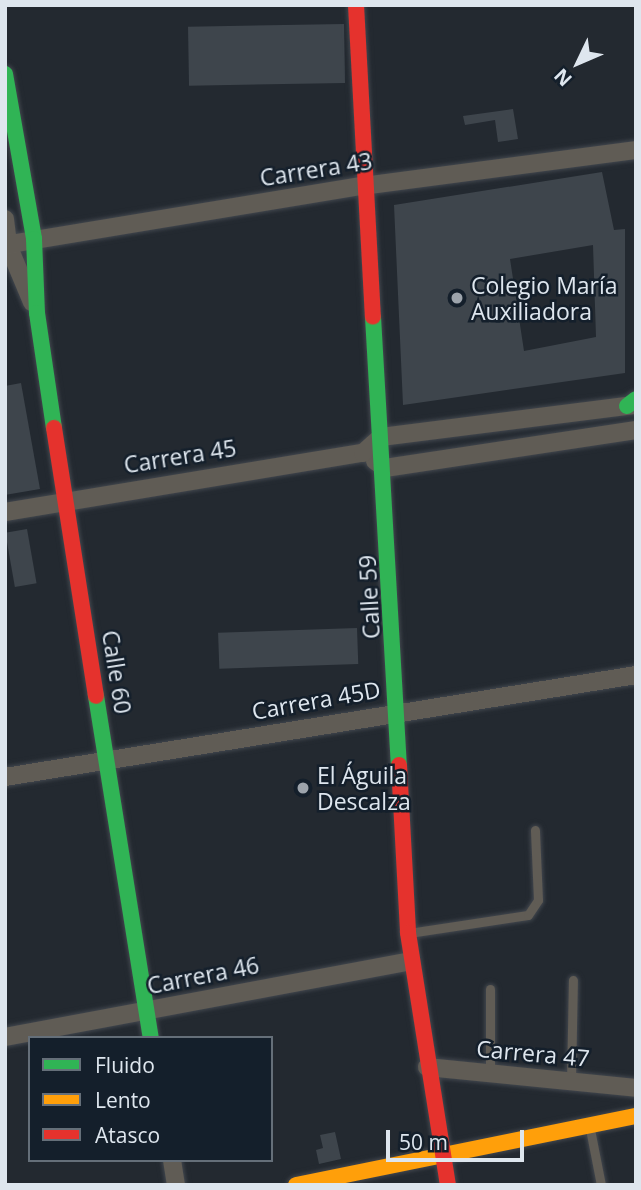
<!DOCTYPE html>
<html>
<head>
<meta charset="utf-8">
<style>
	body { margin:0 }
	#map { position:relative; width:641px; height:1190px; overflow:hidden; background:#232930; font-family:"Open Sans",sans-serif }
	div>[style] { position:absolute }
	.building>* { inset:0; background:#3e454c; transform-origin:0 0 }
	.roads { filter:drop-shadow(0 0 2px #42474e) drop-shadow(0 0 2px #42474e) }
	.lane>* { height:9px; margin:-4.5px; padding:0 4.5px; transform-origin:4.5px; border-radius:4.5px; background:#605c55 }
	.street>* { height:18px; margin:-9px; padding:0 9px; transform-origin:9px; border-radius:9px; background:#605c55 }
	.fast>* { height:16px; margin:-8px; padding:0 8px; transform-origin:8px; border-radius:8px; background:#30b455 }
	.slow>* { height:16px; margin:-8px; padding:0 8px; transform-origin:8px; border-radius:8px; background:#ff9f0a }
	.jam>* { height:16px; margin:-8px; padding:0 8px; transform-origin:8px; border-radius:8px; background:#e5322d }
	.dots>* { width:19px; height:19px; translate:-50% -50%; box-sizing:border-box; border:4px solid #141f2b; border-radius:50% }
	span { translate:-50% -50%; white-space:nowrap; text-align:center; line-height:1.15; -webkit-text-stroke:5px #141f2b; paint-order:stroke }
	.street-label { font-size:23px; color:#dee6ee }
	.poi-label { font-size:23px; color:#dee6ee }
	.left { translate:0 -50%; text-align:left }
	.frame { position:absolute; inset:0; border:7px solid #dee6ee; pointer-events:none }
	.legend { position:absolute; left:28px; top:1036px; width:245px; height:126px; box-sizing:border-box; background:#141f2b; border:2px solid #656f79; margin:0; padding:9px 12px; list-style:none; font-size:21px; color:#dee6ee }
	.legend li { display:flex; align-items:center; gap:14px; height:35px }
	.legend b { width:35px; border:2px solid #656f79 }
	.north { position:absolute; left:543px; top:28px; width:70px; height:70px; -webkit-text-stroke:5px #141f2b; paint-order:stroke; rotate:226deg; font-size:19px; font-weight:700; line-height:28px; text-align:center; color:#dee6ee }
	.north::after { content:''; display:block; margin:auto; width:24px; height:32px; background:#dee6ee; clip-path:polygon(50% 0,100% 100%,50% 72%,0 100%) }
	.scale { position:absolute; left:386px; top:1130px; width:138px; height:32px; box-sizing:border-box; border:4px solid #dee6ee; border-top:0; padding-left:9px; font-size:21px; line-height:24px; white-space:nowrap; color:#dee6ee; -webkit-text-stroke:5px #141f2b; paint-order:stroke }
</style>
</head>
<body>
<div id="map">
	<div class="building">
		<i style="left:344px;top:24px;width:59px;height:156px;rotate:89deg"></i>
		<i style="clip-path:polygon(513px 109px,518px 139px,498px 142px,495px 120px,465px 125px,463px 116px)"></i>
		<i style="clip-path:polygon(evenodd,602px 172px,614px 230px,625px 229px,625px 373px,403px 405px,394px 205px,602px 172px,593px 245px,596px 337px,524px 351px,510px 259px,593px 245px)"></i>
		<i style="clip-path:polygon(21px 383px,40px 489px,5px 495px,5px 386px)"></i>
		<i style="left:27px;top:529px;width:55px;height:22px;rotate:80deg"></i>
		<i style="left:357px;top:628px;width:36px;height:139px;rotate:88deg"></i>
		<i style="clip-path:polygon(335px 1132px,341px 1159px,319px 1164px,316px 1150px,323px 1148px,320px 1135px)"></i>
	</div>
	<div class="roads">
		<div class="lane">
			<i style="left:409px;top:933px;width:120px;rotate:-8.6deg"></i>
			<i style="left:528px;top:915px;width:18px;rotate:-56deg"></i>
			<i style="left:538px;top:900px;width:70px;rotate:-92.5deg"></i>
			<i style="left:490px;top:989px;width:84px;rotate:90deg"></i>
			<i style="left:571px;top:1081px;width:101px;rotate:-88.9deg"></i>
			<i style="left:590px;top:1129px;width:57px;rotate:78.9deg"></i>
		</div>
		<div class="street">
			<i style="left:5px;top:219px;width:26px;rotate:83deg"></i>
			<i style="left:8px;top:245px;width:62px;rotate:67.2deg"></i>
			<i style="left:5px;top:245px;width:363px;rotate:-9.4deg"></i>
			<i style="left:363px;top:186px;width:275px;rotate:-7.5deg"></i>
			<i style="left:375px;top:461px;width:12px;rotate:35deg"></i>
			<i style="left:385px;top:468px;width:254px;rotate:-8.6deg"></i>
			<i style="left:5px;top:512px;width:363px;rotate:-9.4deg"></i>
			<i style="left:363px;top:453px;width:24px;rotate:-42deg"></i>
			<i style="left:381px;top:437px;width:257px;rotate:-7.2deg"></i>
			<i style="left:5px;top:777px;width:639px;rotate:-9.18deg"></i>
			<i style="left:5px;top:1037px;width:412px;rotate:-10.6deg"></i>
			<i style="left:427px;top:1067px;width:210px;rotate:5.7deg"></i>
			<i style="left:172px;top:1160px;width:25px;rotate:81deg"></i>
		</div>
		<div class="fast">
			<i style="left:5px;top:74px;width:168px;rotate:80deg"></i>
			<i style="left:34px;top:239px;width:74px;rotate:87.7deg"></i>
			<i style="left:37px;top:313px;width:116px;rotate:81.6deg"></i>
			<i style="left:373px;top:317px;width:449px;rotate:86.7deg"></i>
			<i style="left:627px;top:406px;width:11px;rotate:-38deg"></i>
			<i style="left:96px;top:696px;width:346px;rotate:80.9deg"></i>
		</div>
		<div class="slow">
			<i style="left:296px;top:1185px;width:347px;rotate:-11.5deg"></i>
		</div>
		<div class="jam">
			<i style="left:356px;top:5px;width:312px;rotate:86.9deg"></i>
			<i style="left:54px;top:428px;width:271px;rotate:81.1deg"></i>
			<i style="left:399px;top:765px;width:168px;rotate:86.9deg"></i>
			<i style="left:408px;top:933px;width:255px;rotate:81deg"></i>
		</div>
	</div>
	<div class="dots">
		<i style="left:457px;top:298px;background:#9da4ac"></i>
		<i style="left:303px;top:788px;background:#9da4ac"></i>
	</div>
	<div class="street-label">
		<span style="left:316px;top:169px;rotate:-9deg">Carrera 43</span>
		<span style="left:180px;top:456px;rotate:-9deg">Carrera 45</span>
		<span style="left:369px;top:597px;rotate:-93deg">Calle 59</span>
		<span style="left:117px;top:672px;rotate:81deg">Calle 60</span>
		<span style="left:316px;top:700px;rotate:-10deg">Carrera 45D</span>
		<span style="left:203px;top:975px;rotate:-11deg">Carrera 46</span>
		<span style="left:533px;top:1053px;rotate:5deg">Carrera 47</span>
	</div>
	<div class="poi-label">
		<span class="left" style="left:471px;top:298px">Colegio María<br>Auxiliadora</span>
		<span class="left" style="left:317px;top:788px">El Águila<br>Descalza</span>
	</div>
	<div class="frame"></div>
	<ul class="legend">
	<li><b style="height:9px;background:#30b455"></b>Fluido</li>
	<li><b style="height:9px;background:#ff9f0a"></b>Lento</li>
	<li><b style="height:9px;background:#e5322d"></b>Atasco</li>
	</ul>
	<div class="north">N</div>
	<div class="scale">50 m</div>
</div>
</body>
</html>
